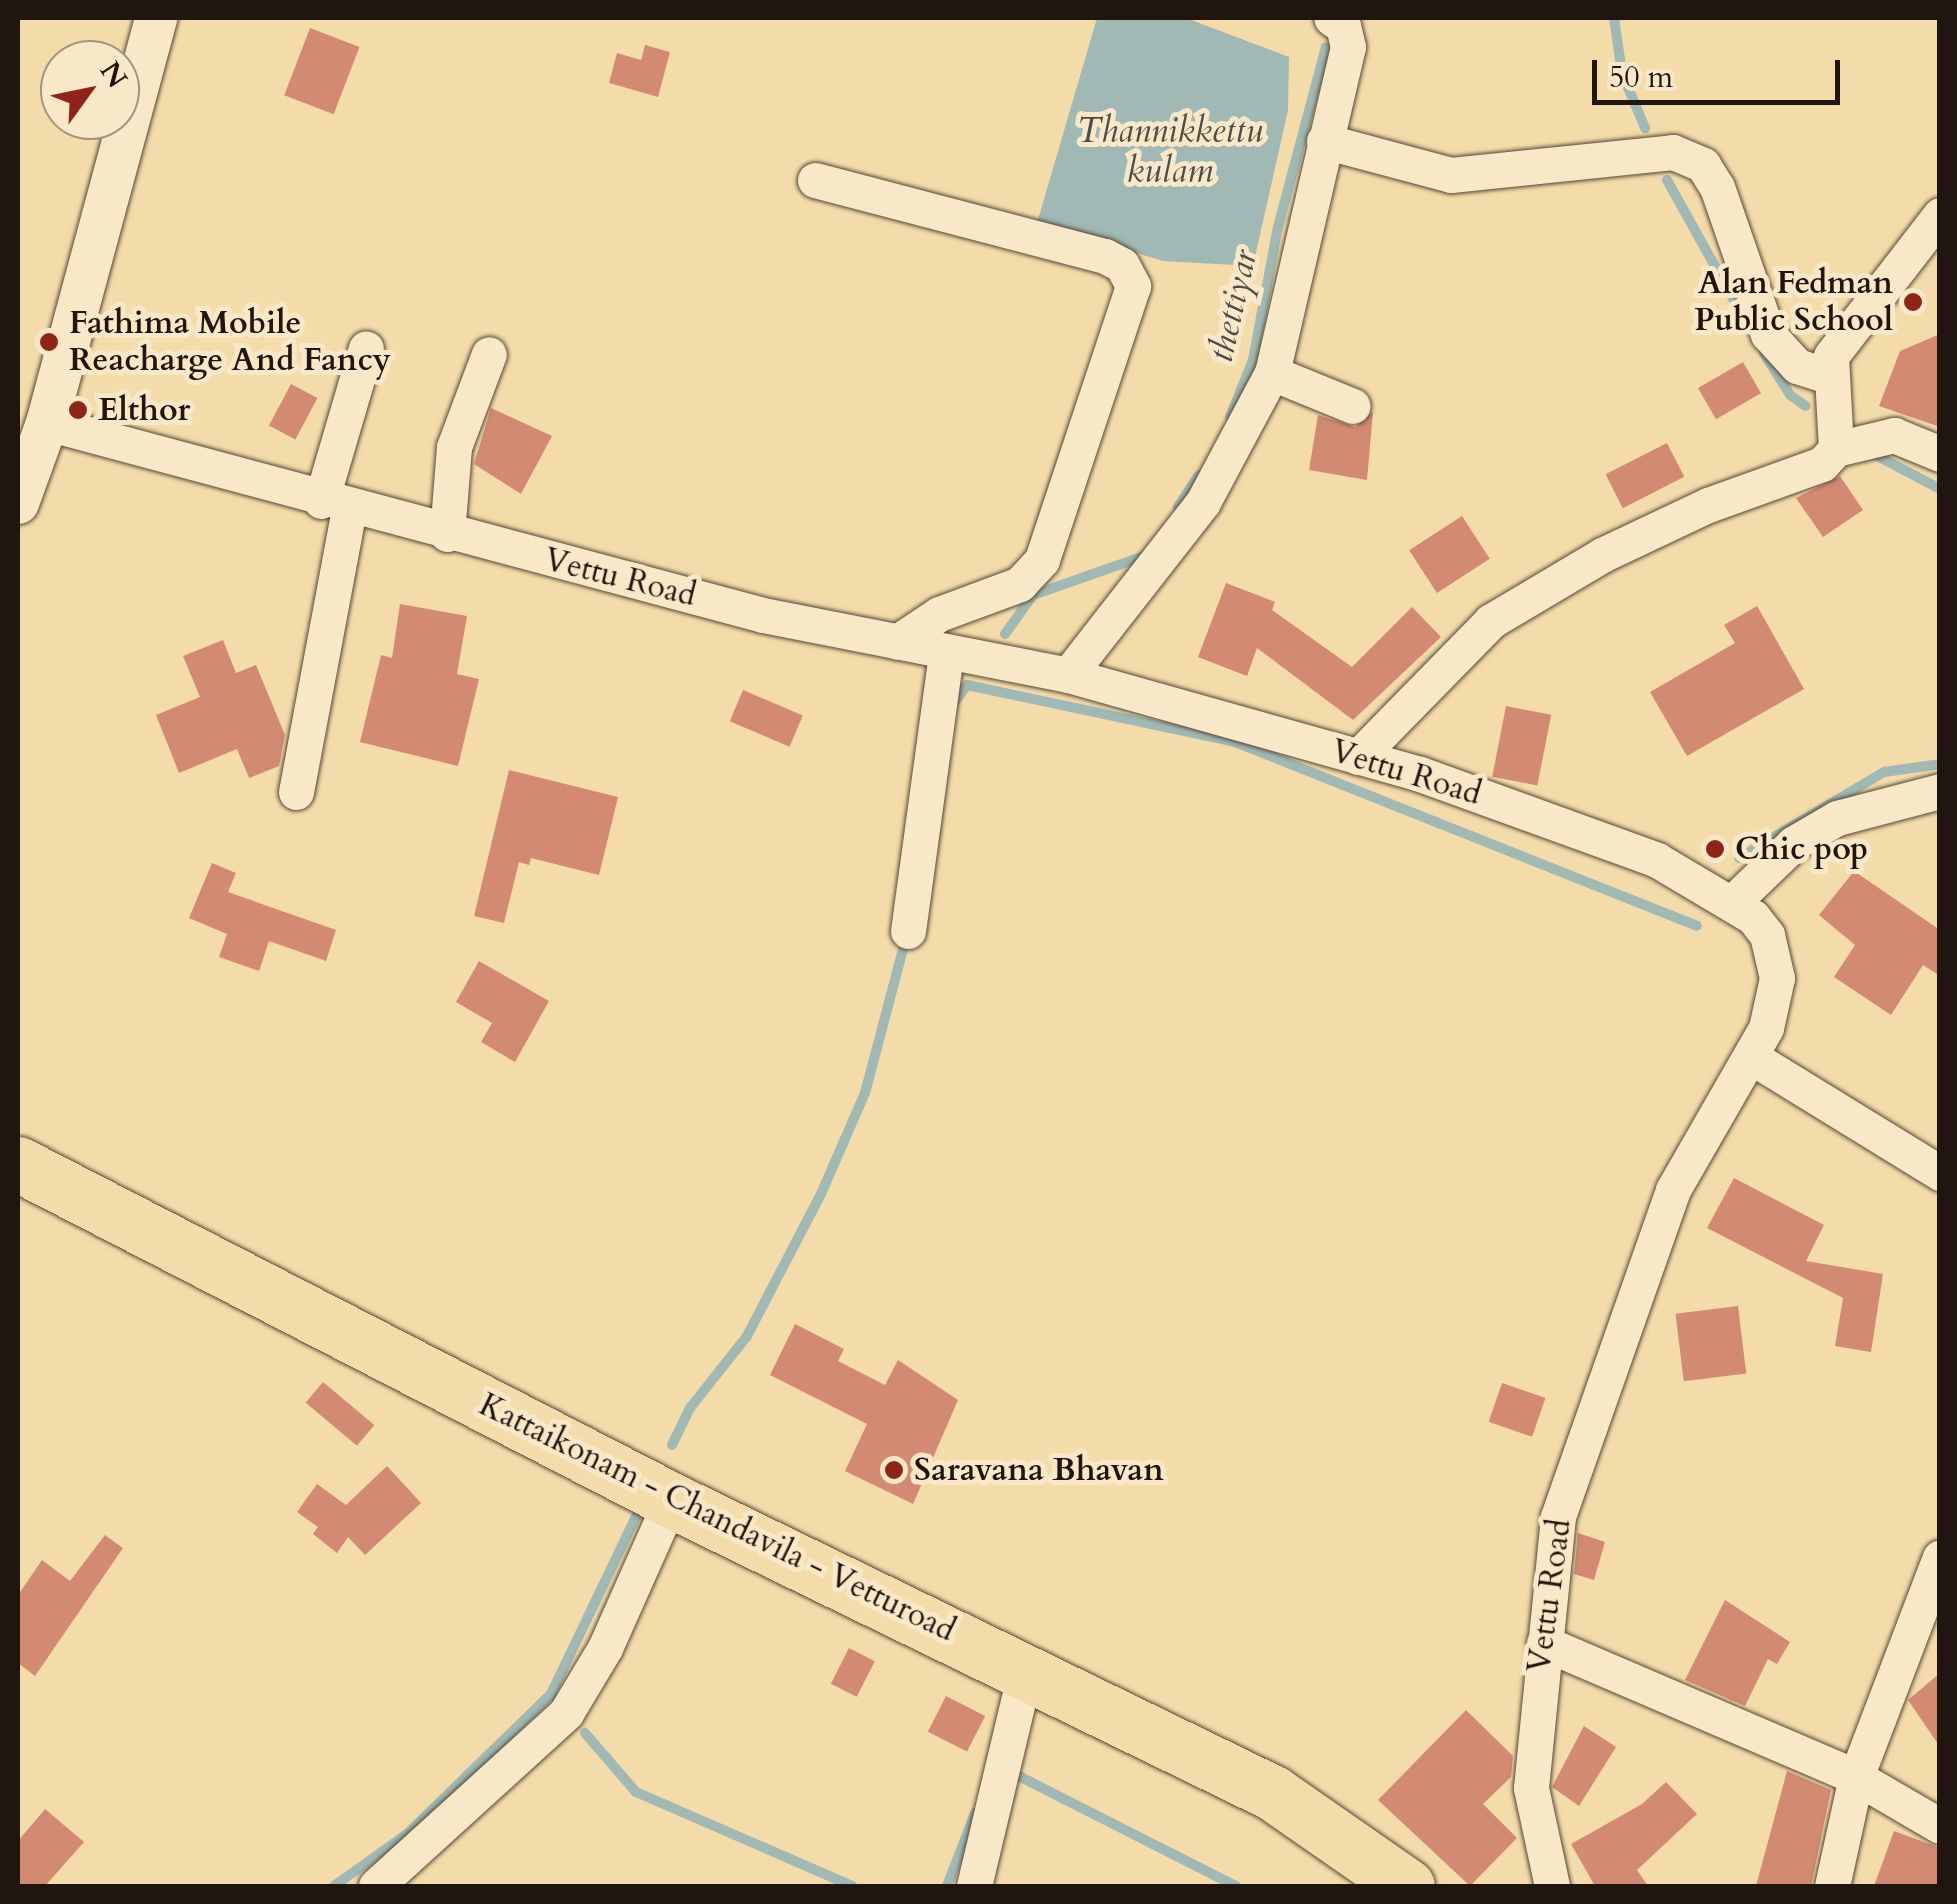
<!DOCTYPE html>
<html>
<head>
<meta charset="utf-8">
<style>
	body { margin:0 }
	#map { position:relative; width:1957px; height:1904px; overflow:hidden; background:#f4dcaa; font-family:Cardo,serif }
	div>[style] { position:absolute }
	.water>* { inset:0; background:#a0b9b4 }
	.stream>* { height:10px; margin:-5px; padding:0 5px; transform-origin:5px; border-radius:5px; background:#a0b9b4 }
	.building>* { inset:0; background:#d38a72; transform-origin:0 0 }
	.roads { filter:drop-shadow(0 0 2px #564736) drop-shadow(0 0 2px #564736) }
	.minor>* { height:35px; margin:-17.5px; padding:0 17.5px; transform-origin:17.5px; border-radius:17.5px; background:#f8e8c8 }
	.tertiary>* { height:42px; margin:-21px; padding:0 21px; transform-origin:21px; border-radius:21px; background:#f8e8c8 }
	.primary>* { height:55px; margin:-27.5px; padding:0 27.5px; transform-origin:27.5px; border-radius:27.5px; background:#f4dcaa }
	.dots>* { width:28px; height:28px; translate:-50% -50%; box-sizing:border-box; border:5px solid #f8e8c8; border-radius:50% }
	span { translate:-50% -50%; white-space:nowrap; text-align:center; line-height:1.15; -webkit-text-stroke:10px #f8e8c8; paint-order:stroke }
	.poi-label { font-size:32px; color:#211510; font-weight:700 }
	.right { translate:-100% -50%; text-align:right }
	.left { translate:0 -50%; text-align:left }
	.street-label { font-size:32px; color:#211510 }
	.water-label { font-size:35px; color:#4d4e49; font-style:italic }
	.frame { position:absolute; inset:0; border:20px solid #211510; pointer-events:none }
	.north { position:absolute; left:40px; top:40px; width:100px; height:100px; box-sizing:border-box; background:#f8e8c8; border:2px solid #a2947e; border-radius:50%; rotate:57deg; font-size:28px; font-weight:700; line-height:40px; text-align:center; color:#211510 }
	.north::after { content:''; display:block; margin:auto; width:35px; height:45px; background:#8f2418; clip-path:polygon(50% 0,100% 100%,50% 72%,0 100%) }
	.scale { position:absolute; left:1592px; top:60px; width:248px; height:45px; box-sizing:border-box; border:5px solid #211510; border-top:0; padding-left:12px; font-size:30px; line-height:35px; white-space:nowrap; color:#211510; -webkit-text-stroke:8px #f8e8c8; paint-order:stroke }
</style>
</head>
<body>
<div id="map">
	<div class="water">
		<i style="clip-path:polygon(1097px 18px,1186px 18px,1289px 57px,1288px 110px,1253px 266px,1163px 261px,1037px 223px)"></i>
	</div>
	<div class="stream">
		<i style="left:1614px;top:18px;width:56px;rotate:81.7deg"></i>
		<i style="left:1622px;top:73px;width:60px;rotate:67.3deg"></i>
		<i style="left:1667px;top:180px;width:171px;rotate:60.9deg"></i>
		<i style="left:1764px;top:353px;width:49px;rotate:58.2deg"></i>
		<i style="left:1790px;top:395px;width:19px;rotate:35deg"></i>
		<i style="left:1230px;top:417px;width:61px;rotate:-68deg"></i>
		<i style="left:1253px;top:360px;width:135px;rotate:-79.4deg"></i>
		<i style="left:1278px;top:227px;width:186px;rotate:-75.1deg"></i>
		<i style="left:1868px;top:451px;width:81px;rotate:27.8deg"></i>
		<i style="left:1178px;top:507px;width:38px;rotate:-57deg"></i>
		<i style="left:1005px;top:634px;width:48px;rotate:-54.3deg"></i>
		<i style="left:1033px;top:595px;width:121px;rotate:-19.3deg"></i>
		<i style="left:951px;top:707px;width:27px;rotate:-54deg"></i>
		<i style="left:967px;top:685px;width:274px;rotate:12deg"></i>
		<i style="left:1235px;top:742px;width:497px;rotate:21.7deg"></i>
		<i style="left:1739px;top:858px;width:169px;rotate:-30.7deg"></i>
		<i style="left:1884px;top:772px;width:57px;rotate:-8.1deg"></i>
		<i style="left:672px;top:1445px;width:41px;rotate:-64.1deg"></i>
		<i style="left:690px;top:1408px;width:92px;rotate:-51.6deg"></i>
		<i style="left:747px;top:1336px;width:160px;rotate:-62.5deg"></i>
		<i style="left:821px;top:1194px;width:110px;rotate:-66.5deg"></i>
		<i style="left:865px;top:1093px;width:160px;rotate:-75.2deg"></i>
		<i style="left:585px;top:1733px;width:78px;rotate:49.2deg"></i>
		<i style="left:636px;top:1792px;width:236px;rotate:23.5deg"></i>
		<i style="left:1007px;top:1770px;width:257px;rotate:26.9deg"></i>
		<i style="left:334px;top:1886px;width:90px;rotate:-35.5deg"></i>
		<i style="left:407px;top:1834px;width:201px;rotate:-44.2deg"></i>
		<i style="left:551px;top:1694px;width:211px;rotate:-64.4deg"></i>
		<i style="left:947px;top:1886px;width:78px;rotate:-69deg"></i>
	</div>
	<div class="building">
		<i style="left:310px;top:28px;width:53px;height:72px;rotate:21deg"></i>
		<i style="clip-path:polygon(645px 45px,670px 52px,658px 97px,609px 83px,617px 53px,641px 60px)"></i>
		<i style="clip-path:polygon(1940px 334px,1940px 427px,1879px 406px,1900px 351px)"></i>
		<i style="left:1743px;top:362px;width:36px;height:52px;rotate:60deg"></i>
		<i style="left:291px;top:384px;width:30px;height:47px;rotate:28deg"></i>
		<i style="clip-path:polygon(491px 408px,552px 436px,521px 494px,474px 464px)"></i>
		<i style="clip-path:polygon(1373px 412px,1367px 480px,1309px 470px,1318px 415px,1355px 427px)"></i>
		<i style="left:1667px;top:443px;width:38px;height:69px;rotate:63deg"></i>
		<i style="clip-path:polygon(1840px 476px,1863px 510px,1823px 537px,1796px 498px)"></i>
		<i style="left:1462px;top:516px;width:51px;height:63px;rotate:57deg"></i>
		<i style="clip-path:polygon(1226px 583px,1275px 602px,1272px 610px,1352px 667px,1412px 607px,1441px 637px,1353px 720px,1257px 648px,1247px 676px,1198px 657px)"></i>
		<i style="clip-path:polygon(400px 604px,467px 616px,457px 674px,479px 679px,458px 766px,360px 742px,381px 655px,392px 658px)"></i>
		<i style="clip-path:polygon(1757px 606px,1804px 689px,1687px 756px,1650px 692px,1735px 643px,1724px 625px)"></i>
		<i style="clip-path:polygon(223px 640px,236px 673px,256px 665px,285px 735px,279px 766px,249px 778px,237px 749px,179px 773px,156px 715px,200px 697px,183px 656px)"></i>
		<i style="left:743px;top:690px;width:65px;height:34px;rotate:23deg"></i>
		<i style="left:1506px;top:706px;width:46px;height:72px;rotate:11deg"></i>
		<i style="clip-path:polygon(509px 770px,618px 797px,599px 875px,531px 858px,529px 865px,519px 862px,504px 923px,474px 916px)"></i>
		<i style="clip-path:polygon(212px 863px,236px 873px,228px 892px,336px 930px,326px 961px,269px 941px,259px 971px,219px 957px,227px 934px,189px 918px)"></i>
		<i style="clip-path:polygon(1854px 871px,1940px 930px,1940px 976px,1923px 965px,1891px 1015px,1834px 977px,1855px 945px,1819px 915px)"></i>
		<i style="clip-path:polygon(479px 961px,549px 1001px,515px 1062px,481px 1042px,492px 1023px,456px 1002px)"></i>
		<i style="clip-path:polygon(1734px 1178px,1824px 1225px,1806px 1261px,1883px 1274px,1871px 1352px,1835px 1346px,1843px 1298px,1707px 1228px)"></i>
		<i style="left:1738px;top:1306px;width:68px;height:63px;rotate:83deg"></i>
		<i style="clip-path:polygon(795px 1324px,844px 1349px,838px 1361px,885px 1385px,898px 1360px,958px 1400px,913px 1504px,845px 1471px,867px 1424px,770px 1375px)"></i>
		<i style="left:323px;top:1382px;width:67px;height:27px;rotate:40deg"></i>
		<i style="left:1502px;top:1383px;width:46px;height:41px;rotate:19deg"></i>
		<i style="clip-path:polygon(387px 1466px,421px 1503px,365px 1555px,348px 1537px,337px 1553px,313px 1534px,318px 1527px,297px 1512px,317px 1484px,346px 1505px)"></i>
		<i style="clip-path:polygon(1578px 1533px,1605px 1542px,1594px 1580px,1574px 1574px)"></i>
		<i style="clip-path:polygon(105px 1535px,123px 1548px,35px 1676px,18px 1663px,18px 1595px,42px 1560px,70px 1581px)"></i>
		<i style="clip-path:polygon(1725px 1600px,1790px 1642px,1777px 1664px,1768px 1659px,1745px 1706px,1685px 1680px)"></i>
		<i style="left:849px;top:1648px;width:29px;height:40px;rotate:27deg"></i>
		<i style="clip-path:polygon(1940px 1673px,1940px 1747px,1908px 1700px)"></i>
		<i style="left:946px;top:1696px;width:44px;height:40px;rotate:27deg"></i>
		<i style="clip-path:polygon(1466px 1710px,1513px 1756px,1511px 1777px,1483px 1804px,1517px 1838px,1470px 1886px,1378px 1800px)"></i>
		<i style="clip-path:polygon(1584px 1726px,1616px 1747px,1579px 1806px,1552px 1787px)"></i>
		<i style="clip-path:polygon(1787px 1771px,1831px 1790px,1811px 1886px,1756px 1886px)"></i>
		<i style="clip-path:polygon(1666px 1782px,1697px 1814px,1637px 1870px,1648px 1886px,1595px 1886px,1571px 1844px,1642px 1804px)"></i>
		<i style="clip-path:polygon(45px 1809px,84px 1842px,45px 1886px,18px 1886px,18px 1841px)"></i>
		<i style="clip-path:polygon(1894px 1831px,1940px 1848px,1940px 1886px,1874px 1886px)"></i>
	</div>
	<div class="roads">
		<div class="minor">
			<i style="left:1324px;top:141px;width:131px;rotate:15deg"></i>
			<i style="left:1451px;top:175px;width:223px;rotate:-5.9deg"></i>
			<i style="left:1673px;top:152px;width:33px;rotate:23deg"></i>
			<i style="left:1703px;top:165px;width:26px;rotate:58deg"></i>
			<i style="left:1717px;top:187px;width:156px;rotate:70.9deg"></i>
			<i style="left:1768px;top:334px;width:43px;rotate:47.8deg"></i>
			<i style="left:1797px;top:366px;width:33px;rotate:18deg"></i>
			<i style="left:815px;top:180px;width:300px;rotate:14.7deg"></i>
			<i style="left:1105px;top:256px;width:19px;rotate:28deg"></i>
			<i style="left:1122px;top:265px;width:24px;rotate:62deg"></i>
			<i style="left:1133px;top:286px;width:289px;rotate:108.4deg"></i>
			<i style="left:1042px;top:560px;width:33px;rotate:133deg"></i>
			<i style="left:1020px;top:584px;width:86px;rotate:159.7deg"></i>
			<i style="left:939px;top:614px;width:50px;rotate:146.3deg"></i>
			<i style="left:1272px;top:373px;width:87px;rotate:22.2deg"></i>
			<i style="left:47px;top:423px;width:741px;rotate:15.01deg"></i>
			<i style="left:763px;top:615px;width:311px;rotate:11.1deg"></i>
			<i style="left:1068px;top:675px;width:366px;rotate:15.7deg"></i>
			<i style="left:1420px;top:774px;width:252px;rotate:19.9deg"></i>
			<i style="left:1657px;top:860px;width:112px;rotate:30.7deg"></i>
			<i style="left:1753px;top:917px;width:23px;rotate:52deg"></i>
			<i style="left:1767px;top:935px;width:44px;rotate:76.9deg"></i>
			<i style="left:1777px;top:978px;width:51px;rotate:102.4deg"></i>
			<i style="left:1766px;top:1028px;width:187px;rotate:119.9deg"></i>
			<i style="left:1673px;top:1190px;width:347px;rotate:109.4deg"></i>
			<i style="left:1558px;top:1517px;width:272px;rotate:95.7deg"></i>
			<i style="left:1531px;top:1788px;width:100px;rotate:77.9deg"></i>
			<i style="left:1836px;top:449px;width:60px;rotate:-13.6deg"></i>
			<i style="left:1894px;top:435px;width:50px;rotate:22.4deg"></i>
			<i style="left:321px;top:501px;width:159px;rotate:-73.6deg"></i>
			<i style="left:447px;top:534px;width:87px;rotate:-85.4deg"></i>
			<i style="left:454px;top:447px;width:99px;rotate:-69.4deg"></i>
			<i style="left:1068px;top:675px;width:219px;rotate:-52deg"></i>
			<i style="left:1203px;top:502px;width:146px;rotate:-61.9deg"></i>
			<i style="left:1272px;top:373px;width:335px;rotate:-76.9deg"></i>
			<i style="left:1348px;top:47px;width:22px;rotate:-103deg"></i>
			<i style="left:1343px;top:26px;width:14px;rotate:-146deg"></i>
			<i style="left:1358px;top:757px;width:190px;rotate:-45.6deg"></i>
			<i style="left:1491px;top:621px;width:129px;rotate:-30.7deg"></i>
			<i style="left:1602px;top:555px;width:117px;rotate:-25.3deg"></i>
			<i style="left:1708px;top:505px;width:121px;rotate:-19.8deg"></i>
			<i style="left:1822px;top:464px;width:21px;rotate:-47deg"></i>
			<i style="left:1836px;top:449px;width:93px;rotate:-93.1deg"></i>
			<i style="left:1831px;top:356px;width:178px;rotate:-52.3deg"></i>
			<i style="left:296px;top:792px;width:289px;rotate:-79.4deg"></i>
			<i style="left:1734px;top:901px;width:83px;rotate:-44deg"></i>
			<i style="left:1794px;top:843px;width:50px;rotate:-30.2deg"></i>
			<i style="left:1837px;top:818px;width:106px;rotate:-14.7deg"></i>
			<i style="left:908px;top:931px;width:282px;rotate:-82.2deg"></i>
			<i style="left:1753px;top:1058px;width:220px;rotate:31.6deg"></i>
			<i style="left:1544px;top:1643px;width:340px;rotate:23.2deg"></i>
			<i style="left:1856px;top:1777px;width:97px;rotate:30.3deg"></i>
			<i style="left:376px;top:1886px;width:257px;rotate:-42.3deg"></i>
			<i style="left:566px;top:1713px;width:76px;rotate:-59deg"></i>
			<i style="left:605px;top:1648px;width:162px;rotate:-66deg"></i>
			<i style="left:974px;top:1886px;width:224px;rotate:-76.6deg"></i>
			<i style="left:1832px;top:1886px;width:112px;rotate:-77.6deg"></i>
			<i style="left:1856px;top:1777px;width:235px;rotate:-69.1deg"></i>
		</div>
		<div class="tertiary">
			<i style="left:18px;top:503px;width:85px;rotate:-70.1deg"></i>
			<i style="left:47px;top:423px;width:419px;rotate:-74.9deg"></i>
		</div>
		<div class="primary">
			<i style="left:18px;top:1164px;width:734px;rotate:27.23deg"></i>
			<i style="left:671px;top:1500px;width:670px;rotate:25.95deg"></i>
			<i style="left:1273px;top:1793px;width:163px;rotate:34.8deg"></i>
		</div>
	</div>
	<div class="dots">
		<i style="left:1913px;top:302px;background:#8f2418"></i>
		<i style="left:49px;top:342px;background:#8f2418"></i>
		<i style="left:78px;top:410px;background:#8f2418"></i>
		<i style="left:1715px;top:849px;background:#8f2418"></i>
		<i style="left:894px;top:1470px;background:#8f2418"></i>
	</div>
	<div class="poi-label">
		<span class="right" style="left:1893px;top:302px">Alan Fedman<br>Public School</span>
		<span class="left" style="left:69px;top:342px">Fathima Mobile<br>Reacharge And Fancy</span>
		<span class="left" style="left:98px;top:410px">Elthor</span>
		<span class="left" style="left:1735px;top:849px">Chic pop</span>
		<span class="left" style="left:914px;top:1470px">Saravana Bhavan</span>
	</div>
	<div class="street-label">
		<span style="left:620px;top:578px;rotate:14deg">Vettu Road</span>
		<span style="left:1406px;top:773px;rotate:17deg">Vettu Road</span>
		<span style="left:717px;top:1518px;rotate:26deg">Kattaikonam - Chandavila - Vetturoad</span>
		<span style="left:1550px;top:1596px;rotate:-82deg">Vettu Road</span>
	</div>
	<div class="water-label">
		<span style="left:1170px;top:151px">Thannikkettu<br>kulam</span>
		<span style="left:1233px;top:306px;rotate:-77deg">thettiyar</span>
	</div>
	<div class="frame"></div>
	<div class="north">N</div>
	<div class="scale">50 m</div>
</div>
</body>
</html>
